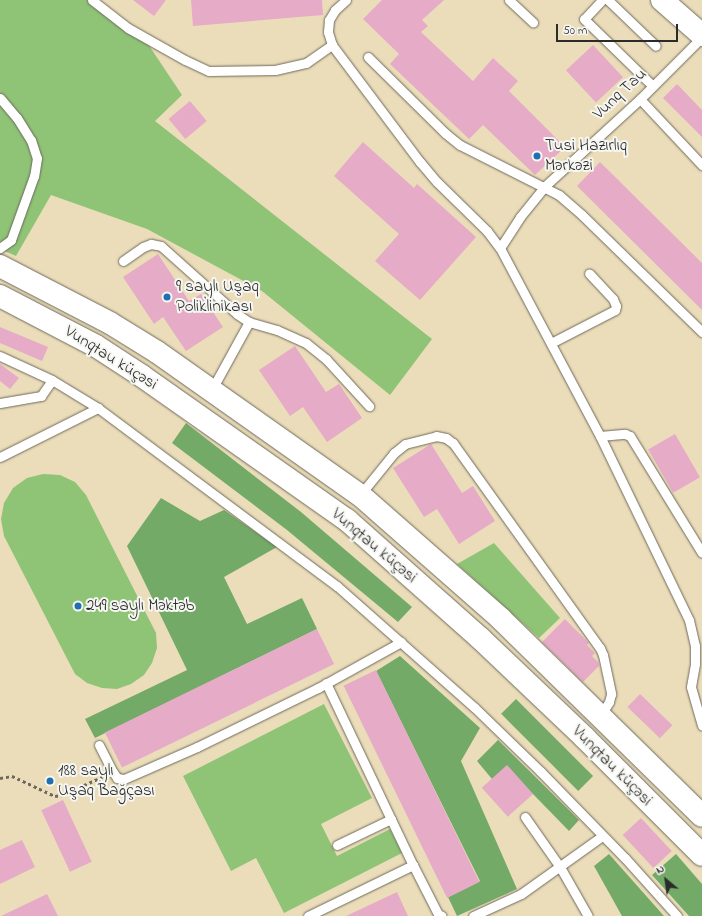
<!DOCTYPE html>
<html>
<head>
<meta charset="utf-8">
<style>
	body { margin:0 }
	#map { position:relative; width:702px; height:916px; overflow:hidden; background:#ebddb9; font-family:"Indie Flower",sans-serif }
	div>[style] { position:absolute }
	.green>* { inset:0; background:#8fc476 }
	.forest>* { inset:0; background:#73aa67; transform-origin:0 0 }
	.building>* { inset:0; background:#e6abc7; transform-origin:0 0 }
	.path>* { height:2.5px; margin-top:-1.25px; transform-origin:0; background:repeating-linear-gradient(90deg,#6e695d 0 3px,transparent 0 6px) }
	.roads { filter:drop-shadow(0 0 1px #6e695d) drop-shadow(0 0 1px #6e695d) }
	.service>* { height:9px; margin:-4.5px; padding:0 4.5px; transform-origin:4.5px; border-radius:4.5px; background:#fff }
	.secondary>* { height:22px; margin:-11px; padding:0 11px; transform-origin:11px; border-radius:11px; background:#fff }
	.primary>* { height:22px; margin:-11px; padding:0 11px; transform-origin:11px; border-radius:11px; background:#fff }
	.dots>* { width:11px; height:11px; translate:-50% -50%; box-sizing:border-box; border:2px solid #f6f6f2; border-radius:50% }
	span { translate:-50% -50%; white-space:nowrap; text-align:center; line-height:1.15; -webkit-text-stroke:4px #f6f6f2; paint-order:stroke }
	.street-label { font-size:17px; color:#2b2b2b }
	.poi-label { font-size:17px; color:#2b2b2b }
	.left { translate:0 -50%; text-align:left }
	.north { position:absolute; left:646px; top:860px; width:40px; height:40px; -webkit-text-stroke:3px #f6f6f2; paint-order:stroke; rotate:331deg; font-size:11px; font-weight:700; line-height:16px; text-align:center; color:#2b2b2b }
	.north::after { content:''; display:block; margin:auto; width:14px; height:18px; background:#2b2b2b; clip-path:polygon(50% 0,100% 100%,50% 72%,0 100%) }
	.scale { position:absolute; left:556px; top:24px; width:122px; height:18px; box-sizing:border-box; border:2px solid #2b2b2b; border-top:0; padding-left:5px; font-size:12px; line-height:14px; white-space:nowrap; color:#2b2b2b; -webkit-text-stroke:3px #f6f6f2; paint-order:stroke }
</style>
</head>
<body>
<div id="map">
	<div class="green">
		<i style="clip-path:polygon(0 0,87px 0,148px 44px,182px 95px,155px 121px,432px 339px,390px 395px,262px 291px,147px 229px,51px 195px,16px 256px,0 249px)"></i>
		<i style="clip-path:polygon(43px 474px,60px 475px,75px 482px,86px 495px,156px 633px,157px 648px,152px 663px,144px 675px,131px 684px,117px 689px,102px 688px,87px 683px,75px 674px,4px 536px,1px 519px,4px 503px,13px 488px,27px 478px)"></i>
		<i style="clip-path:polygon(494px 543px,560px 618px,539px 638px,457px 564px)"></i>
		<i style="clip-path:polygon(324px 704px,372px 798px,321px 824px,337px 856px,390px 829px,402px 853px,284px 913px,256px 858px,231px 871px,183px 776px)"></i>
	</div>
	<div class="forest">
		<i style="clip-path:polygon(186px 423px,301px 512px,412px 607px,398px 622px,287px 530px,172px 443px)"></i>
		<i style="clip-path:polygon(161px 498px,200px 521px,224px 510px,277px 547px,224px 577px,247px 624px,302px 598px,317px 629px,95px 738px,85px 719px,187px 670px,127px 546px)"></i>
		<i style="clip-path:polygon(400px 656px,480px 728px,461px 761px,517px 889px,457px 916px,448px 897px,480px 881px,376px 671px)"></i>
		<i style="left:516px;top:699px;width:109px;height:21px;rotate:45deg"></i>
		<i style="clip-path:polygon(498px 740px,579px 820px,569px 831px,533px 794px,492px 779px,477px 761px)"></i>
		<i style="clip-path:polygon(609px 854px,664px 916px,622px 916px,594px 866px)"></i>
		<i style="clip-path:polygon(676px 854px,702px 884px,702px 916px,689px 916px,652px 875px)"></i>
	</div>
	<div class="building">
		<i style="clip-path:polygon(133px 0,166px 0,154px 16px)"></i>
		<i style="clip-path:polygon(191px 0,322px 0,323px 15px,193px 26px)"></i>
		<i style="clip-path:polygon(382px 0,444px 0,422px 20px,428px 26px,421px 32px,473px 81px,493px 58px,518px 81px,509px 91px,565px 147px,535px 175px,483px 125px,469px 139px,390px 64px,399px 54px,363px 19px)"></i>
		<i style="left:593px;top:45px;width:44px;height:37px;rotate:47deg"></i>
		<i style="clip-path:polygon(677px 84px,702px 110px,702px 137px,663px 98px)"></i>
		<i style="left:190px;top:101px;width:26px;height:28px;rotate:50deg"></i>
		<i style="clip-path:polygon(363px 142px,414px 188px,417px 184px,476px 237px,420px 300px,375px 261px,399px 234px,334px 176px)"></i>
		<i style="clip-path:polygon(600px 162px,702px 263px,702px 310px,577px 186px)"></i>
		<i style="clip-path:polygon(158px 254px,189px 301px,201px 294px,223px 327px,186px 351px,163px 317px,154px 324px,123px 277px)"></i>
		<i style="clip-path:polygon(0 327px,48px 347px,42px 361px,0 343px)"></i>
		<i style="clip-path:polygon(295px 346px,326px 392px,339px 384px,362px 418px,327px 442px,303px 407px,290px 416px,259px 370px)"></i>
		<i style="clip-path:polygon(0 364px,19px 378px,10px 389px,0 381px)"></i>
		<i style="left:675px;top:434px;width:50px;height:31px;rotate:60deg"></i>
		<i style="clip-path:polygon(431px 444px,462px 493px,473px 486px,495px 521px,459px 544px,437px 509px,424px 517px,393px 468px)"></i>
		<i style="clip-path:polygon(565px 619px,589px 643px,587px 645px,595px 653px,592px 656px,598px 662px,599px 666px,583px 682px,542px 642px)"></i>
		<i style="left:317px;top:629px;width:39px;height:236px;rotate:64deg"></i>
		<i style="left:376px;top:670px;width:236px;height:36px;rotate:64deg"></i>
		<i style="left:640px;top:694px;width:45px;height:18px;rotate:44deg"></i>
		<i style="left:507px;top:765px;width:39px;height:34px;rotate:48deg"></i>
		<i style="left:63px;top:800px;width:68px;height:24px;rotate:65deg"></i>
		<i style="left:641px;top:818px;width:45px;height:25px;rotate:47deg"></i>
		<i style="clip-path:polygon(22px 840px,35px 867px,0 884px,0 850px)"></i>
		<i style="clip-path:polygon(397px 892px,408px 916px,346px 916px,378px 901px)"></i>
		<i style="clip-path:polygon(47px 894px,58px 916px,1px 916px)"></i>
	</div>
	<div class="path">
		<i style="left:0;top:778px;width:12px;rotate:-9deg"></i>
		<i style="left:12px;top:776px;width:47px;rotate:24.9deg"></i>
		<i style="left:55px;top:796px;width:7px;rotate:-8deg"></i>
		<i style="left:62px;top:795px;width:44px;rotate:-24.2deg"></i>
	</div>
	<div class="roads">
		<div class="service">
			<i style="left:92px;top:0;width:46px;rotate:37.9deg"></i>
			<i style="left:128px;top:28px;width:65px;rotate:29.3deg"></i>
			<i style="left:185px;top:60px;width:26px;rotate:25deg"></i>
			<i style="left:209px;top:71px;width:66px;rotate:-0.9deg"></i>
			<i style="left:275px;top:70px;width:32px;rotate:-13deg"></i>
			<i style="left:306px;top:63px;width:32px;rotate:-35deg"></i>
			<i style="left:346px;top:0;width:15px;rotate:138deg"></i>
			<i style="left:335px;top:10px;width:12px;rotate:121deg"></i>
			<i style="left:329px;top:20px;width:12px;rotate:95deg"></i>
			<i style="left:328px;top:32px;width:14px;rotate:73deg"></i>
			<i style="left:332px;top:45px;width:146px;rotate:53.1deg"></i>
			<i style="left:420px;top:162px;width:26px;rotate:50deg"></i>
			<i style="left:437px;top:182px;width:70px;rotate:44.4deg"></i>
			<i style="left:487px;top:231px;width:21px;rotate:53deg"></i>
			<i style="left:500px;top:248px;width:213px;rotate:62deg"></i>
			<i style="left:600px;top:436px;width:204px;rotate:64.2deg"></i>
			<i style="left:689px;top:620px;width:27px;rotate:77deg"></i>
			<i style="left:695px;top:646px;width:18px;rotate:90deg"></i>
			<i style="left:695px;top:664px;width:23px;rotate:100deg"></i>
			<i style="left:691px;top:687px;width:40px;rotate:74deg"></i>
			<i style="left:509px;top:0;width:33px;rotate:43deg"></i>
			<i style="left:602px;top:0;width:26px;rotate:133deg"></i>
			<i style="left:584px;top:19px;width:96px;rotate:44.2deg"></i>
			<i style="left:608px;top:0;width:66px;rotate:43.8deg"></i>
			<i style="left:368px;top:57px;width:108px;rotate:44.6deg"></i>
			<i style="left:445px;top:133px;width:19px;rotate:39deg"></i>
			<i style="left:460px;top:145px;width:111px;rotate:26.8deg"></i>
			<i style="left:559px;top:195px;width:30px;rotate:41deg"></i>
			<i style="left:582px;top:215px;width:168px;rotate:44.3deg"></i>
			<i style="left:0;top:98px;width:26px;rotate:50deg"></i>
			<i style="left:17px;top:118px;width:26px;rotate:58deg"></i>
			<i style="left:31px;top:140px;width:19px;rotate:72deg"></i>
			<i style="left:37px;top:158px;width:18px;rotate:99deg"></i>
			<i style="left:34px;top:176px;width:68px;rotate:109.8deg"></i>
			<i style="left:11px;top:240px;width:14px;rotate:144deg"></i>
			<i style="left:640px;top:99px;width:91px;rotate:46.8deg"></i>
			<i style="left:500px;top:248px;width:37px;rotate:-57deg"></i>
			<i style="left:520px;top:217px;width:40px;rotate:-51deg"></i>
			<i style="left:545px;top:186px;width:129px;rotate:-42.5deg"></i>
			<i style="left:640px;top:99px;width:88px;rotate:-45deg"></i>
			<i style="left:123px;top:261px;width:24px;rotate:-35deg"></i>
			<i style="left:143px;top:247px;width:9px;rotate:-21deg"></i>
			<i style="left:151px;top:244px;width:10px;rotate:11deg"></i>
			<i style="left:161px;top:246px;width:102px;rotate:41.8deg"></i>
			<i style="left:237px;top:314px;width:14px;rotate:34deg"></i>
			<i style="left:249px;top:322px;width:29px;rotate:16deg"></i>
			<i style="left:277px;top:330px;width:32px;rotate:24deg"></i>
			<i style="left:306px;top:343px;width:26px;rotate:39deg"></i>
			<i style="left:326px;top:359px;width:64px;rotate:47.5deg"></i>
			<i style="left:551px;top:343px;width:72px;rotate:-27.3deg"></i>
			<i style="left:615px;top:310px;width:4px;rotate:-76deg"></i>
			<i style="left:616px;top:306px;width:8px;rotate:-113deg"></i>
			<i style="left:613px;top:299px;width:35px;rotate:-133deg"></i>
			<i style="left:0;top:356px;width:57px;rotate:24.8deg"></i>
			<i style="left:52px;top:380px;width:54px;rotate:31.3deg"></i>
			<i style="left:98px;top:408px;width:298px;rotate:36.7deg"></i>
			<i style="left:337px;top:586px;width:184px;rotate:41.5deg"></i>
			<i style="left:475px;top:708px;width:91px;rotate:44.1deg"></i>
			<i style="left:540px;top:771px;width:122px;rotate:45.7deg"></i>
			<i style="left:625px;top:858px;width:78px;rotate:48.1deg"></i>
			<i style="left:211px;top:391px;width:79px;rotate:-61.2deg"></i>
			<i style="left:0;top:403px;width:42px;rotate:-9.7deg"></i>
			<i style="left:41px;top:396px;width:19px;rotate:-55deg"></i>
			<i style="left:600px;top:436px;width:25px;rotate:-5deg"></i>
			<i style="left:625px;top:434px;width:5px;rotate:22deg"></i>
			<i style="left:630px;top:436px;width:137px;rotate:58.4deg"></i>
			<i style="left:0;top:457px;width:110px;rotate:-26.6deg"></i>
			<i style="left:360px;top:495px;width:54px;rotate:-51deg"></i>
			<i style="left:394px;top:453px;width:14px;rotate:-39deg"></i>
			<i style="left:405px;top:444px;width:32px;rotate:-14deg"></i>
			<i style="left:436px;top:436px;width:10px;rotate:11deg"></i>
			<i style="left:446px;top:438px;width:9px;rotate:36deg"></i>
			<i style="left:453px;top:443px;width:252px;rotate:54.4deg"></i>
			<i style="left:600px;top:648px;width:8px;rotate:67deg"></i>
			<i style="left:603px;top:655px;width:40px;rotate:78deg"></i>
			<i style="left:611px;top:694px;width:8px;rotate:104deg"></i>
			<i style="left:609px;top:702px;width:17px;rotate:123deg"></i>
			<i style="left:326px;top:683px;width:202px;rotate:64.5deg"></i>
			<i style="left:99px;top:745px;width:30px;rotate:63deg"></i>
			<i style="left:113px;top:772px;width:7px;rotate:56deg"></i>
			<i style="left:117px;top:778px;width:7px;rotate:8deg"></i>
			<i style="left:124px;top:779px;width:80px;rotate:-23.7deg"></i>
			<i style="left:197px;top:747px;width:135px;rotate:-26deg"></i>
			<i style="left:318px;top:688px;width:95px;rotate:-29deg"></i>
			<i style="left:525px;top:817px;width:61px;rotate:55deg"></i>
			<i style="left:560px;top:867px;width:56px;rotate:60.3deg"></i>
			<i style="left:337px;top:845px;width:60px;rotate:-25.7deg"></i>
			<i style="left:308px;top:916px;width:117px;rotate:-25.9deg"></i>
			<i style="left:413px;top:865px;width:55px;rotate:63deg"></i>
			<i style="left:438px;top:914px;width:4px;rotate:27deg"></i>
			<i style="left:473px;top:916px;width:53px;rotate:-24.6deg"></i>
			<i style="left:521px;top:894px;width:100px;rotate:-35.6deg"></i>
		</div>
		<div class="secondary">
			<i style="left:662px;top:0;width:53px;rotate:41.2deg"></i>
		</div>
		<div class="primary">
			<i style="left:0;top:266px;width:124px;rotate:27.4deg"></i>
			<i style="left:110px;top:323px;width:55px;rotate:31.7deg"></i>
			<i style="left:157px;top:352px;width:248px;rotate:35.2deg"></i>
			<i style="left:360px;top:495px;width:188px;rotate:41.3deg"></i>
			<i style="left:501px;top:619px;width:281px;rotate:44.4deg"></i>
			<i style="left:0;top:296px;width:108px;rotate:27.5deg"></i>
			<i style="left:96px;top:346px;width:55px;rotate:33.1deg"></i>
			<i style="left:142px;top:376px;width:251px;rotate:35.1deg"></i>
			<i style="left:347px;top:520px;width:178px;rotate:41.6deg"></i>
			<i style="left:480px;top:638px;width:145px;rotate:43.6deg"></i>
			<i style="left:585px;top:738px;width:165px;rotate:45deg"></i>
		</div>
	</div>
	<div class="dots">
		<i style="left:537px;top:156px;background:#1f6fb2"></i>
		<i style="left:167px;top:297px;background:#1f6fb2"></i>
		<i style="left:78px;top:606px;background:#1f6fb2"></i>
		<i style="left:50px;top:781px;background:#1f6fb2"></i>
	</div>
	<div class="street-label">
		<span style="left:620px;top:94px;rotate:-43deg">Vunq Tau</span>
		<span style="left:111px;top:358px;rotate:32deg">Vunqtau küçəsi</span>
		<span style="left:374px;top:546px;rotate:40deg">Vunqtau küçəsi</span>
		<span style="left:612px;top:766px;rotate:45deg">Vunqtau küçəsi</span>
	</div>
	<div class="poi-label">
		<span class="left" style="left:545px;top:156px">Tusi Hazırlıq<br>Mərkəzi</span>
		<span class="left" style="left:176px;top:297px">9 saylı Uşaq<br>Poliklinikası</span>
		<span class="left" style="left:86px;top:606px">249 saylı Məktəb</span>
		<span class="left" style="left:58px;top:781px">188 saylı<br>Uşaq Bağçası</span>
	</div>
	<div class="north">N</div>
	<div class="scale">50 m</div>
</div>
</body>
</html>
